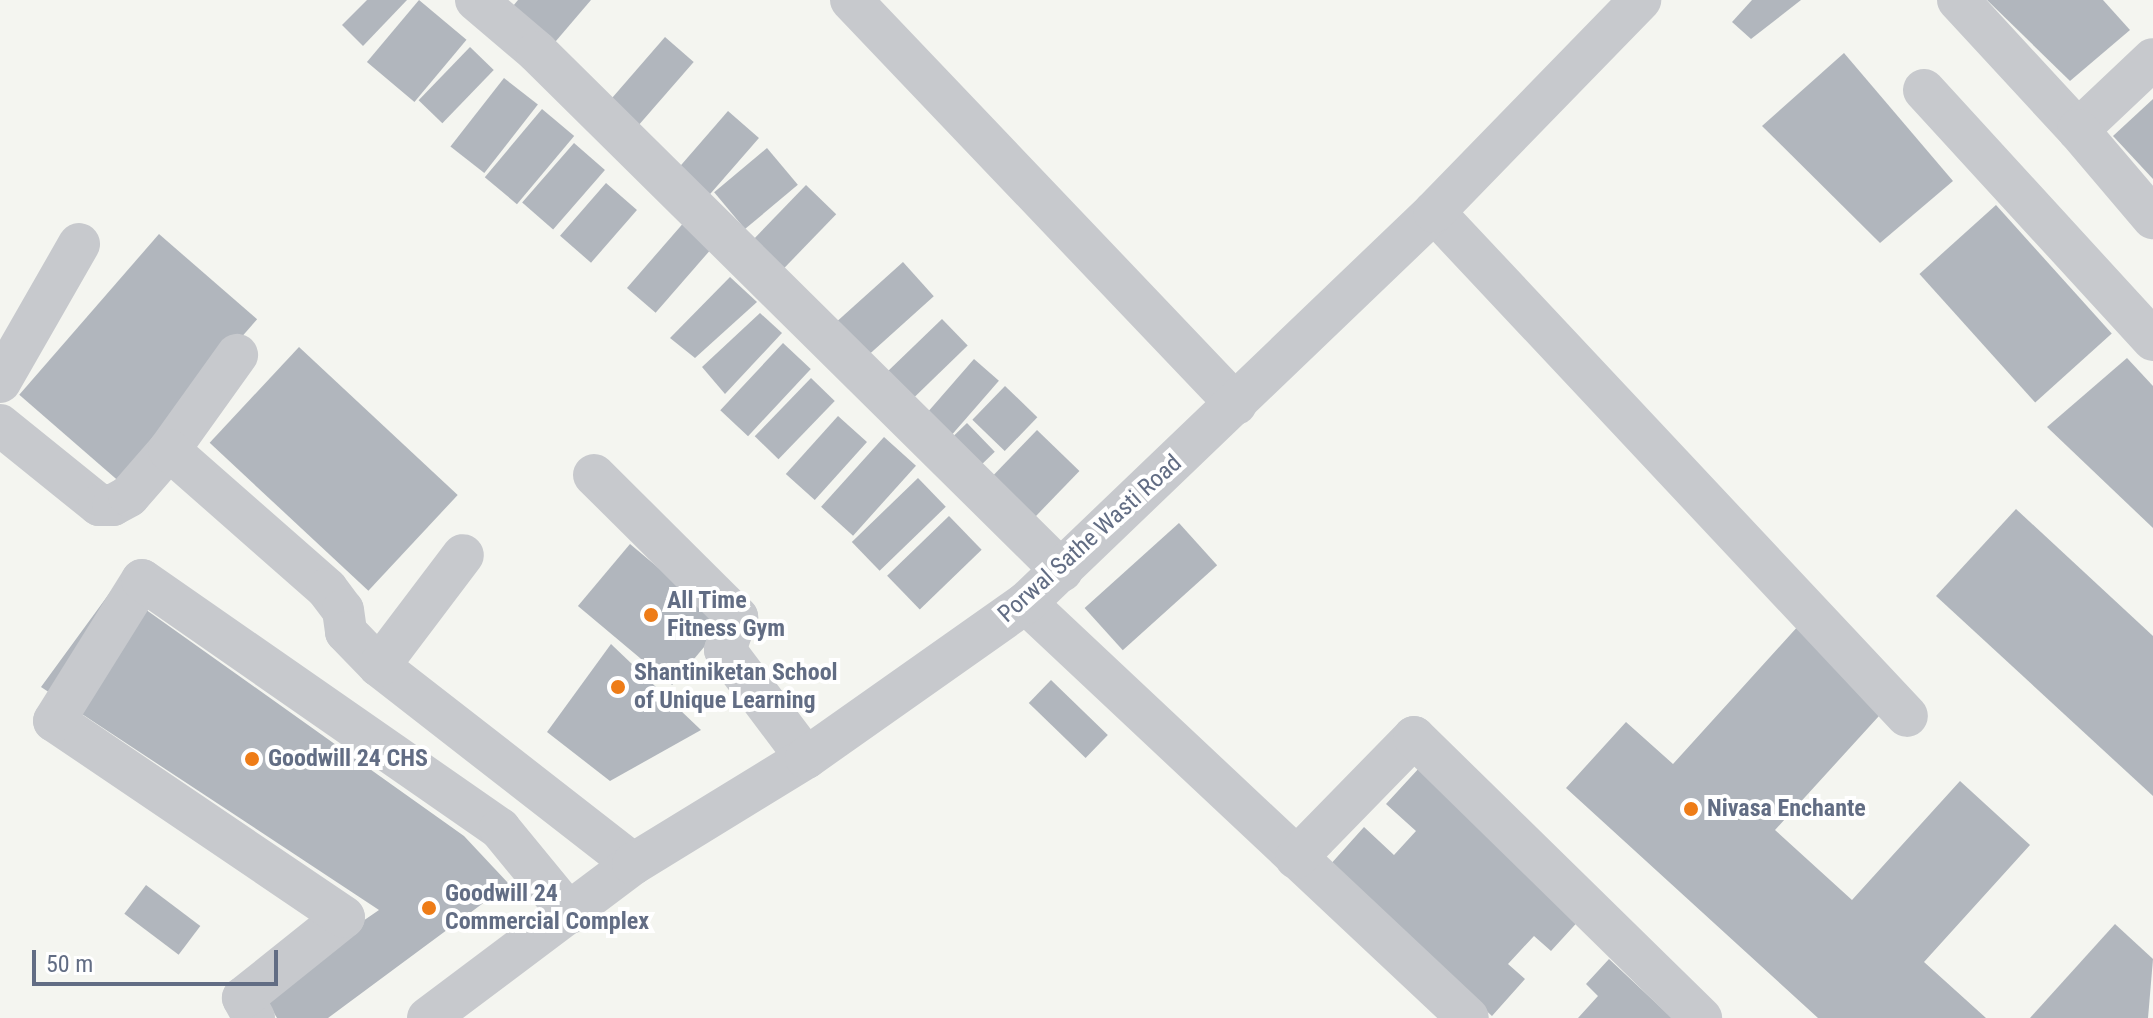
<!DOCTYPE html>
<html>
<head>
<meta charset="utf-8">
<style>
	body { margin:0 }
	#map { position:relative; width:2153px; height:1018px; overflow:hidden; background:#f4f5f0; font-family:"Roboto Condensed",sans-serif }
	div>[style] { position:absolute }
	.building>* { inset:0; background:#b1b6bd; transform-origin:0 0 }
	.minor>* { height:42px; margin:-21px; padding:0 21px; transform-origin:21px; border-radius:21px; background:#c7c9cd }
	.dots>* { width:22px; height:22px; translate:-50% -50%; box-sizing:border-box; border:4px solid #fff; border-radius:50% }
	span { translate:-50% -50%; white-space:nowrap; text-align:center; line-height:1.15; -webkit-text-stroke:8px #fff; paint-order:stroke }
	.street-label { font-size:24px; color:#626d84 }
	.poi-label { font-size:24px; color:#626d84; font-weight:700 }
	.left { translate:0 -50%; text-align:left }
	.scale { position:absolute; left:32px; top:950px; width:246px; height:36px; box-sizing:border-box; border:4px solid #626d84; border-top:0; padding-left:10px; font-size:24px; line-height:28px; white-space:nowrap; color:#626d84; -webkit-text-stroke:6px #fff; paint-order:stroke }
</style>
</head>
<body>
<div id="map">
	<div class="building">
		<i style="clip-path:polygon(367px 0,407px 0,363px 46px,342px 25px)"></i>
		<i style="left:419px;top:0;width:62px;height:81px;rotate:40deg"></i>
		<i style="clip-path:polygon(518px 0,591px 0,550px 48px,508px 12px)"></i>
		<i style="clip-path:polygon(1752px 0,1801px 0,1751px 39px,1732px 22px)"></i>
		<i style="clip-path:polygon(1987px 0,2103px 0,2130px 30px,2070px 81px)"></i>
		<i style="left:665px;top:37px;width:38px;height:91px;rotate:41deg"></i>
		<i style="left:470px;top:47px;width:33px;height:74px;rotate:44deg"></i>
		<i style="clip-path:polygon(1844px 53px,1953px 181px,1880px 243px,1762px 126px)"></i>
		<i style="left:504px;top:78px;width:43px;height:87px;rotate:38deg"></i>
		<i style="clip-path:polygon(2153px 99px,2153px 179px,2113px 136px)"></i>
		<i style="left:542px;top:109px;width:42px;height:89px;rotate:40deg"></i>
		<i style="left:728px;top:111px;width:41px;height:83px;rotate:41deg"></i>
		<i style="left:574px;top:143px;width:41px;height:79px;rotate:41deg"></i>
		<i style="left:767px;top:148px;width:48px;height:69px;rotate:50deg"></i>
		<i style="left:606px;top:183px;width:41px;height:70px;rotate:41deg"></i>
		<i style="left:806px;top:185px;width:42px;height:83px;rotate:44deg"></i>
		<i style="left:1996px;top:205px;width:173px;height:103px;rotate:48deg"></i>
		<i style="left:686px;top:220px;width:38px;height:90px;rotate:41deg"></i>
		<i style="left:159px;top:234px;width:130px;height:213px;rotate:41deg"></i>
		<i style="left:903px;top:262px;width:46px;height:89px;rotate:48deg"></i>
		<i style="clip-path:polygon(730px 277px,757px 302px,695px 358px,670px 338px)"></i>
		<i style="clip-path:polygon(760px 313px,782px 333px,725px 394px,702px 367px)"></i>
		<i style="left:942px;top:319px;width:37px;height:80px;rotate:46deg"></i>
		<i style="left:783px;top:343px;width:38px;height:92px;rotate:43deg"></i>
		<i style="left:299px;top:347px;width:217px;height:131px;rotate:43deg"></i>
		<i style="clip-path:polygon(2127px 358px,2153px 386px,2153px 528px,2047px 427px)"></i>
		<i style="left:974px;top:359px;width:33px;height:71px;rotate:41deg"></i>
		<i style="left:811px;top:378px;width:33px;height:81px;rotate:44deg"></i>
		<i style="left:1005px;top:386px;width:45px;height:47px;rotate:44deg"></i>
		<i style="left:838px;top:416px;width:39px;height:78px;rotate:42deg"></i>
		<i style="left:967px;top:423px;width:40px;height:33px;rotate:46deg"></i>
		<i style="left:1037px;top:430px;width:59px;height:68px;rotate:44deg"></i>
		<i style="left:884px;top:437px;width:43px;height:94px;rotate:42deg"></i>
		<i style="left:918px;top:478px;width:40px;height:92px;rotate:46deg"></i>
		<i style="clip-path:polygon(2016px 509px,2153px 636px,2153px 796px,1936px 596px)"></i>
		<i style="left:949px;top:516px;width:47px;height:86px;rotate:46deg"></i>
		<i style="left:1179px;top:523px;width:57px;height:127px;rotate:48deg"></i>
		<i style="left:630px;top:544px;width:123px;height:81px;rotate:40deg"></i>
		<i style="clip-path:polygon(114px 587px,464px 836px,509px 884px,328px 1018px,277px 1018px,261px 991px,379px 910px,41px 687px)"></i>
		<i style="clip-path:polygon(1800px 624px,1889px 705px,1775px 830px,1852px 900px,1960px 781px,2030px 845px,1924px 962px,1986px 1018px,1818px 1018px,1566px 788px,1626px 722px,1673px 764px)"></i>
		<i style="clip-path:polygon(611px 644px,701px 730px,610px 781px,547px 732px)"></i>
		<i style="left:1051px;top:680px;width:79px;height:32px;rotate:44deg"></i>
		<i style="clip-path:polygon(1420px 767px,1583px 916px,1551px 951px,1534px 936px,1508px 964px,1525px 979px,1492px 1016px,1329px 866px,1364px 827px,1394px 855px,1416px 831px,1386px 804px)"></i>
		<i style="left:146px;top:885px;width:68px;height:36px;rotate:37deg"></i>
		<i style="clip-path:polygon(2115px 924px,2153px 959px,2148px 1018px,2030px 1018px)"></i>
		<i style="clip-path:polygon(1609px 959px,1672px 1018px,1578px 1018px,1598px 996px,1586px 984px)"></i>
	</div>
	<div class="minor">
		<i style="left:476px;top:0;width:80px;rotate:40.4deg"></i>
		<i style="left:537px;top:52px;width:738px;rotate:44.67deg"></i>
		<i style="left:851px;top:0;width:558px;rotate:46.38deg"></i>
		<i style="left:1958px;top:0;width:177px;rotate:47.3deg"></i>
		<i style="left:2078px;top:130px;width:103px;rotate:-43.4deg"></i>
		<i style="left:1924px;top:90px;width:339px;rotate:47.5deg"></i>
		<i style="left:2078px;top:130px;width:116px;rotate:49.6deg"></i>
		<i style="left:1434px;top:212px;width:691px;rotate:46.82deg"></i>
		<i style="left:0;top:382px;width:159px;rotate:-60.2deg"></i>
		<i style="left:0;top:425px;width:127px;rotate:38.9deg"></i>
		<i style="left:99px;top:505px;width:14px"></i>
		<i style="left:113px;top:505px;width:18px;rotate:-29deg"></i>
		<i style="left:129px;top:496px;width:61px;rotate:-49deg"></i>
		<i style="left:169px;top:450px;width:117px;rotate:-54.4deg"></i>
		<i style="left:169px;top:450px;width:210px;rotate:41.3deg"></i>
		<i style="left:327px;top:589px;width:26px;rotate:53deg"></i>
		<i style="left:343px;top:610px;width:22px;rotate:82deg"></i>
		<i style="left:346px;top:632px;width:47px;rotate:45.9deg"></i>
		<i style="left:379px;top:666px;width:322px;rotate:37.9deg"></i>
		<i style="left:594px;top:475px;width:202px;rotate:44.8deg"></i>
		<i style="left:737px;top:617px;width:35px;rotate:110deg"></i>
		<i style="left:725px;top:650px;width:135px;rotate:53.1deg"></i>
		<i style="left:1026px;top:603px;width:606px;rotate:43.2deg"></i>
		<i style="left:379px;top:666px;width:139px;rotate:-52.9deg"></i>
		<i style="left:1296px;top:858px;width:169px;rotate:-45.7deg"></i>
		<i style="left:1414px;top:737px;width:402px;rotate:44.4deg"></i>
		<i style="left:254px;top:1018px;width:23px;rotate:-119deg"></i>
		<i style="left:243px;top:998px;width:129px;rotate:-38.7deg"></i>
		<i style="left:344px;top:917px;width:350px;rotate:-145.9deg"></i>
		<i style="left:54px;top:721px;width:166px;rotate:-58deg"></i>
		<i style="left:142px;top:580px;width:436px;rotate:34.8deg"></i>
		<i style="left:500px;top:829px;width:109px;rotate:50.6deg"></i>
		<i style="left:428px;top:1018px;width:256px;rotate:-36.9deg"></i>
		<i style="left:633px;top:864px;width:203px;rotate:-31.5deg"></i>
		<i style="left:806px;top:758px;width:269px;rotate:-35.2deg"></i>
		<i style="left:1026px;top:603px;width:565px;rotate:-43.78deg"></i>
		<i style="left:1434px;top:212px;width:296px;rotate:-45.8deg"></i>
	</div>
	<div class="dots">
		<i style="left:651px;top:615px;background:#ee7c17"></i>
		<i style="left:618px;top:687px;background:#ee7c17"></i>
		<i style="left:252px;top:759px;background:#ee7c17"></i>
		<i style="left:1691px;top:809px;background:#ee7c17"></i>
		<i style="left:429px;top:908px;background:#ee7c17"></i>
	</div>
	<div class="street-label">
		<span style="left:1090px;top:539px;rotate:-42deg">Porwal Sathe Wasti Road</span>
	</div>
	<div class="poi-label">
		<span class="left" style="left:667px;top:615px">All Time<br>Fitness Gym</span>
		<span class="left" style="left:634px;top:687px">Shantiniketan School<br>of Unique Learning</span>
		<span class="left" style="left:268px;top:759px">Goodwill 24 CHS</span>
		<span class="left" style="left:1707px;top:809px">Nivasa Enchante</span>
		<span class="left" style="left:445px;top:908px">Goodwill 24<br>Commercial Complex</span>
	</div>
	<div class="scale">50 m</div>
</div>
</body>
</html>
